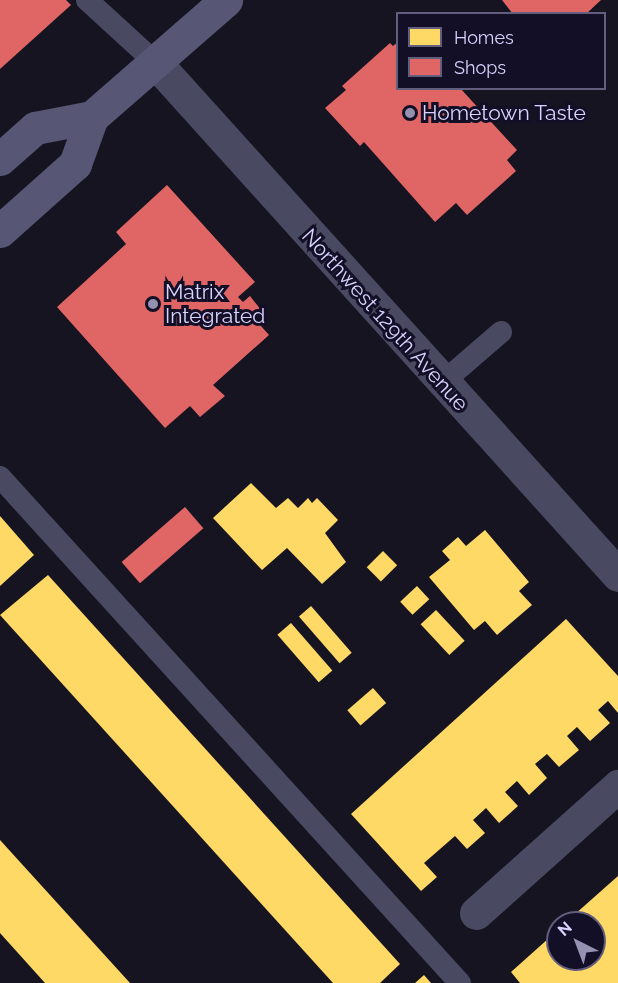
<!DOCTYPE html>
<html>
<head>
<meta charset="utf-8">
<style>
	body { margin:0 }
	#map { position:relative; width:618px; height:983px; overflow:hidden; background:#161421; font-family:Raleway,sans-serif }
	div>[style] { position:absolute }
	.homes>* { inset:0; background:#ffd966; transform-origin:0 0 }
	.shops>* { inset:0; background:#e06666; transform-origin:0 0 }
	.service>* { height:22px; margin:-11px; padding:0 11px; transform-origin:11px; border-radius:11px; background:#4a4962 }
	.minor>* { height:33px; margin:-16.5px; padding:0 16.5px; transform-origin:16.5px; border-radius:16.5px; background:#4a4962 }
	.secondary>* { height:33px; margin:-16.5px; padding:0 16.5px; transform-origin:16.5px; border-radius:16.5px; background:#575674 }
	.dots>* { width:16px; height:16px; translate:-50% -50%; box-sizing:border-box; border:3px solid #130f26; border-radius:50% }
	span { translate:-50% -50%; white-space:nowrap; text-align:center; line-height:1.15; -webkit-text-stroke:6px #130f26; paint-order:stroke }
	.poi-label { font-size:21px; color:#d9d4ff }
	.left { translate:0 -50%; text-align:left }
	.street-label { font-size:21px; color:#d9d4ff }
	.legend { position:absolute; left:396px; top:12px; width:210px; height:78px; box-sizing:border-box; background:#130f26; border:2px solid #625e7d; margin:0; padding:8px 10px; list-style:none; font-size:18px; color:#d9d4ff }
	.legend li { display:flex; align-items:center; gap:12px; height:30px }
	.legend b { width:30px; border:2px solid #625e7d }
	.north { position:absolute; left:546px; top:911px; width:60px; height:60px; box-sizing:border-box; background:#130f26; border:2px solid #625e7d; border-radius:50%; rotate:318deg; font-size:16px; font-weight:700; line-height:24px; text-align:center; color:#d9d4ff }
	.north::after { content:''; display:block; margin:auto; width:21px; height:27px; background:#9591b1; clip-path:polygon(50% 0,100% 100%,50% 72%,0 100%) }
</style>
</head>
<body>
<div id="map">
	<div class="homes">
		<i style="clip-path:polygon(251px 483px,276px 508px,288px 498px,298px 508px,308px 498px,312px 503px,317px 498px,338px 520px,325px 533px,346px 562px,322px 584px,287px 548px,262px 570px,213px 518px)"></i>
		<i style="clip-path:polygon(0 516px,34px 555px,0 586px)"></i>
		<i style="clip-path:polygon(485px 530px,529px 582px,519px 591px,532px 605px,497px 635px,485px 621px,474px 630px,429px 577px,450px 560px,442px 551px,458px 537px,466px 546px)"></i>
		<i style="left:383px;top:551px;width:20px;height:23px;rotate:45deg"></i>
		<i style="clip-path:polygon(48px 575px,400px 964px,380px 983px,333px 983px,0 615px)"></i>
		<i style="left:417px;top:586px;width:18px;height:23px;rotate:47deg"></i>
		<i style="left:311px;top:606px;width:62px;height:16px;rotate:49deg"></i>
		<i style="left:436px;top:610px;width:42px;height:21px;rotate:47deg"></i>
		<i style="clip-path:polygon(566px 619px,618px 676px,618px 713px,608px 701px,598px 710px,610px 723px,590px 741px,577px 727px,567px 736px,579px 750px,559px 767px,547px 754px,535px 764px,547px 778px,529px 795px,517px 781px,505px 792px,518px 806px,499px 823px,486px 808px,473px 820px,485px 833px,467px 849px,455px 836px,424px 863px,437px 877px,421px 891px,351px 814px)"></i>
		<i style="left:291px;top:623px;width:63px;height:18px;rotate:49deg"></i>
		<i style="left:373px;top:688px;width:20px;height:34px;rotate:49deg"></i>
		<i style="clip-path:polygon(0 840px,130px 983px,45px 983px,0 933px)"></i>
		<i style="clip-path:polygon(618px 876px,618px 983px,520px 983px,511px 972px,558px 930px,558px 959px,594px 959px,594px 923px,565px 923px)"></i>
		<i style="clip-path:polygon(424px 975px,431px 983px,415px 983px)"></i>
	</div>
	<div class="shops">
		<i style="clip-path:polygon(0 0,66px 0,71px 5px,0 69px)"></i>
		<i style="clip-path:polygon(502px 0,601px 0,586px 14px,513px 14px)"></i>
		<i style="clip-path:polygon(398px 42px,398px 88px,460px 88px,517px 150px,507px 160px,516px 171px,467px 215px,456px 203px,435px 222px,364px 142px,360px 146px,325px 108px,346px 90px,342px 86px,390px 43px,393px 46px)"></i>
		<i style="clip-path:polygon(167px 185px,255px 282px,238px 297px,243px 302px,250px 296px,261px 310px,253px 317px,269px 335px,213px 385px,225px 396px,200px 417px,190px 406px,165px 428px,57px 307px,126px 244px,116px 232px)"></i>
		<i style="left:185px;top:507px;width:28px;height:84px;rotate:49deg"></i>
	</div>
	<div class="service">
		<i style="left:87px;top:0;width:92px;rotate:42.4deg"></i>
		<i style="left:442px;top:383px;width:78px;rotate:-40.8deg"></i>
		<i style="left:0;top:477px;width:684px;rotate:47.73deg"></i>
	</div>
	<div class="minor">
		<i style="left:155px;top:62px;width:691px;rotate:47.93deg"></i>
		<i style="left:476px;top:913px;width:191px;rotate:-41.8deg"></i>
	</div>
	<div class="secondary">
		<i style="left:0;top:159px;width:47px;rotate:-41.5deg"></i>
		<i style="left:35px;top:128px;width:58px;rotate:-10.9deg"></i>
		<i style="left:0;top:231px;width:101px;rotate:-41.8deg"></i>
		<i style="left:75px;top:164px;width:50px;rotate:-70.1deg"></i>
		<i style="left:92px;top:117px;width:178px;rotate:-41.1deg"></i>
	</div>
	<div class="dots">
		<i style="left:410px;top:113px;background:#9591b1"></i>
		<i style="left:153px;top:304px;background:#9591b1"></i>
	</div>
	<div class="poi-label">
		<span class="left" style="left:422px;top:113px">Hometown Taste</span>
		<span class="left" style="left:165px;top:304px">Matrix<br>Integrated</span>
	</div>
	<div class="street-label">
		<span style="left:385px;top:320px;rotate:48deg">Northwest 129th Avenue</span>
	</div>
	<ul class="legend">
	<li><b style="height:16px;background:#ffd966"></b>Homes</li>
	<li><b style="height:16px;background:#e06666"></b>Shops</li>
	</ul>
	<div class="north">N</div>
</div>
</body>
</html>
